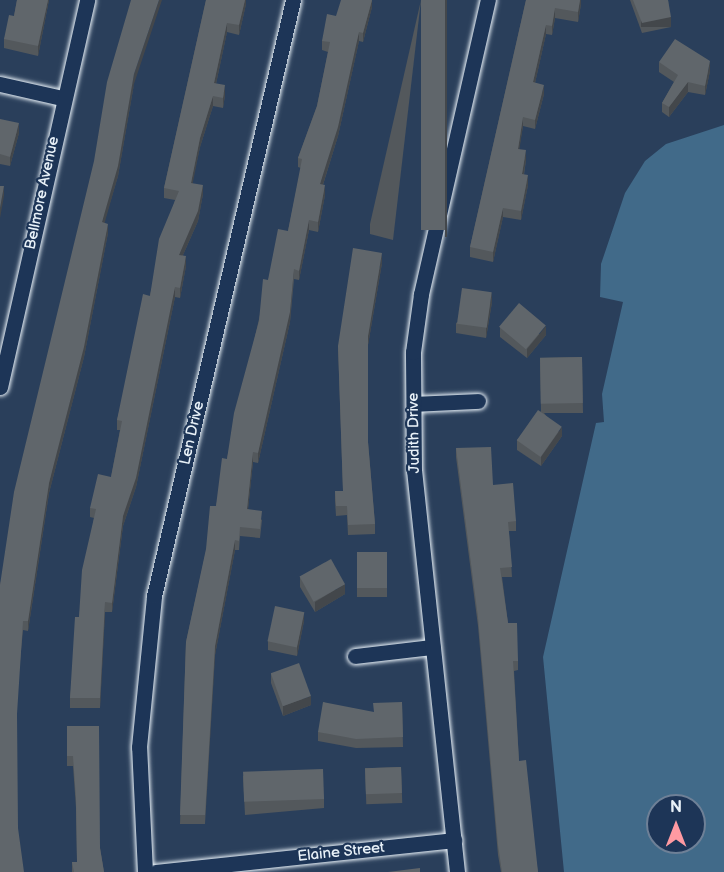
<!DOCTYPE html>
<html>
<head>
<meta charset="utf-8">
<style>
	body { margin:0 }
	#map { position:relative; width:724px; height:872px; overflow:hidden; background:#2a3f5b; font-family:"Balsamiq Sans",sans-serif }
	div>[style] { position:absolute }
	.water>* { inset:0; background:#416a89 }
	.roads { filter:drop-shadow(0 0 2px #e8f1f8) drop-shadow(0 0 2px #e8f1f8) }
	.street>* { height:15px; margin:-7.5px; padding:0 7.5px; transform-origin:7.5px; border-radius:7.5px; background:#1d3557 }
	.wall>* { inset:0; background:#53585c; transform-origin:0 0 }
	.shaded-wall>* { inset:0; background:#43474b; transform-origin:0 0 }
	.building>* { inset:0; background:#60666b; transform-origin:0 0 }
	span { translate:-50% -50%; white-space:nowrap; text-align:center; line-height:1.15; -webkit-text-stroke:4.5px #1d3557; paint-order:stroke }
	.street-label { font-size:15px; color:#e8f1f8 }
	.north { position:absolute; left:646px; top:794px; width:60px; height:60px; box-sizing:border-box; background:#1d3557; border:2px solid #6e8097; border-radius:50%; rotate:0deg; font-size:16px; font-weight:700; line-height:24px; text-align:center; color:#e8f1f8 }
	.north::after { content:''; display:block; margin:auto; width:21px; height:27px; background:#ff9aa2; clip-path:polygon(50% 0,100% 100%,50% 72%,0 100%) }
</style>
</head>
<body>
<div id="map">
	<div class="water">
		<i style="clip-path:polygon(evenodd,724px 125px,724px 872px,564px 872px,543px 657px,596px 423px,604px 422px,602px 394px,623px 302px,600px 297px,601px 264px,625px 193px,645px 161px,666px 144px,724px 125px,658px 806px,694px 806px,694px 842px,658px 842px,658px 806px)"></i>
	</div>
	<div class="roads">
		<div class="street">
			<i style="left:0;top:84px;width:64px;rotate:12.7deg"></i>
			<i style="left:0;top:387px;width:397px;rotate:-77.3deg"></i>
			<i style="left:414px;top:404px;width:64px;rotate:-2.7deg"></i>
			<i style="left:355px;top:656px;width:78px;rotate:-6.7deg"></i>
			<i style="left:145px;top:872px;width:125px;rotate:-92.7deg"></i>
			<i style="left:139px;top:747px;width:152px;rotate:-84.3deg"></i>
			<i style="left:154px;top:596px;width:612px;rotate:-76.87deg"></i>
			<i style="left:156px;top:872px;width:300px;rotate:-6.1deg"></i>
			<i style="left:457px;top:872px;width:403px;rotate:-96.1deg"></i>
			<i style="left:414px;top:471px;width:119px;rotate:-90.5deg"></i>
			<i style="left:413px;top:352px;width:59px;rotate:-82.1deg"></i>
			<i style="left:421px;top:294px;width:302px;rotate:-77.2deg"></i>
		</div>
	</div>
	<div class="wall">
		<i style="clip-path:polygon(17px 0,49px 0,38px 56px,4px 48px,4px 39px,14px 16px)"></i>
		<i style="clip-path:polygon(206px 0,246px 0,246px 4px,239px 35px,227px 32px,216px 84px,225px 95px,223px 108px,213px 106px,200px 147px,192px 183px,203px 194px,198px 221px,183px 255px,186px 266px,180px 298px,175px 297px,136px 487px,123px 526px,112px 612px,105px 612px,100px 708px,70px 708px,70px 698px,79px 617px,94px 518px,90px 517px,90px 508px,111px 477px,120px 430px,117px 430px,117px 420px,175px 200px,164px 198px,164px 188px)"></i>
		<i style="clip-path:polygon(372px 0,372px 7px,363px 42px,359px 41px,338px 136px,323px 185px,325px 195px,318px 232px,309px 230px,299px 280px,294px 279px,290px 322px,258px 463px,253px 462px,248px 509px,262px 520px,260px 538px,240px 536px,239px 550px,235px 550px,215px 655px,205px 824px,180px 824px,186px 642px,216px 506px,268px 280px,288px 231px,301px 168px,298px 167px,298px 158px,317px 106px,328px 52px,322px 50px,322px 41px,336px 16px)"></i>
		<i style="clip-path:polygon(421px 0,393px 240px,370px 234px,370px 224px)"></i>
		<i style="clip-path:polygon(526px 0,581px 0,581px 4px,578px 22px,555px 18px,552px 35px,546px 34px,535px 83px,544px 94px,535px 129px,523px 126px,519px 149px,526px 160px,524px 175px,528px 185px,521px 220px,503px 217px,493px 262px,470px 257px,470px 247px)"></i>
		<i style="clip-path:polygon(630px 0,668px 0,671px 27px,642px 33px)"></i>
		<i style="clip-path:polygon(659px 62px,710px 71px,705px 95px,688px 92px,669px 117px,662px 112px,662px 103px,674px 82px,659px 72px)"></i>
		<i style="clip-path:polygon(134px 84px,118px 176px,104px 223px,108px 233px,84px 357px,49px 493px,28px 631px,23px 630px,0 872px,0 585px)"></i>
		<i style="clip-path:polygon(0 119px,19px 133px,10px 166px,0 164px)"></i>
		<i style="clip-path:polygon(382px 263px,368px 345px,368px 442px,375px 524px,375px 534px,348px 535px,347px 515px,336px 516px,335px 501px,335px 491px,343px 491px,338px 346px)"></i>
		<i style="clip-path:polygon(492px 302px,486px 338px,456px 333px,456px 323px)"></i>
		<i style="clip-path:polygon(500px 327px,546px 335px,527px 358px,500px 337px)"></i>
		<i style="clip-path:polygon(582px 357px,583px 413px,544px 413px,562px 436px,541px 466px,517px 450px,517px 440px,541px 411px,540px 358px)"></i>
		<i style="clip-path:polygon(456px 448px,493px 485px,516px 521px,516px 531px,509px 531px,512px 577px,502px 577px,508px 623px,518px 661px,518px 670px,514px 671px,519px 761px,538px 872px,501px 872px,498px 855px,478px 626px,456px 457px)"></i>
		<i style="left:357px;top:552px;width:30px;height:45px"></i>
		<i style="clip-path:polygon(300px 577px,345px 594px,315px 612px,300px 587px)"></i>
		<i style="clip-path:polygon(304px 621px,297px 656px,268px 650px,268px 641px)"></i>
		<i style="clip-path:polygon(271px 673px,311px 705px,283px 716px,271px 683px)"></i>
		<i style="clip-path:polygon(402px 702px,403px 747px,356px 748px,318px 741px,318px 732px)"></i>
		<i style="clip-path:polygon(67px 726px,100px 848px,104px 872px,72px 872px,72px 862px,77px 862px,76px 808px,73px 766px,67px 766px)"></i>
		<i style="left:401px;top:767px;width:36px;height:36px;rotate:88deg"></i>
		<i style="clip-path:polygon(243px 776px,324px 799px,324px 808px,245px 815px)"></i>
	</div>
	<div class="shaded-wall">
		<i style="clip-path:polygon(48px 0,49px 0,38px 56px,38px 46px)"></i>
		<i style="clip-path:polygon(159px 0,162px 0,134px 84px,118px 176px,102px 232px,102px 222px,134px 74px)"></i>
		<i style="clip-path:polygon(245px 0,246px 0,246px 4px,239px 35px,239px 25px)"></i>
		<i style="clip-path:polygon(372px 0,372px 7px,363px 42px,363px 33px)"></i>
		<i style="left:445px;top:0;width:2px;height:237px"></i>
		<i style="clip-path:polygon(580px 0,581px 0,581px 4px,578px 22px,578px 12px)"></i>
		<i style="clip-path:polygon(555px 8px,555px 18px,552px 35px,552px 26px)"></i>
		<i style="left:671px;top:17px;width:10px;height:30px;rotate:90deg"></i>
		<i style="clip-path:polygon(227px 23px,227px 32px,214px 93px,214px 83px)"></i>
		<i style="clip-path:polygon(546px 25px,546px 34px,533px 92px,533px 82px)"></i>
		<i style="clip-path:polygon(359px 32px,359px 41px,338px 136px,320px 194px,320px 184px)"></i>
		<i style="clip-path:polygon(710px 61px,710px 71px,705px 95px,705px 86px)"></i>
		<i style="clip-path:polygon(688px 82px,688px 92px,669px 117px,669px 107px)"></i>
		<i style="clip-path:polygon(225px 85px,225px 95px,223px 108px,223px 98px)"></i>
		<i style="clip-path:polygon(544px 85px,544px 94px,535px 129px,535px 120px)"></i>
		<i style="clip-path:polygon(213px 96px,213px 106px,200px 147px,191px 192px,191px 183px,200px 138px)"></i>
		<i style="clip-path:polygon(523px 117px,523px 126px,518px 158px,518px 149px)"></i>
		<i style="clip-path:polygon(19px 123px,19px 133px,10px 166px,10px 157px)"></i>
		<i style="clip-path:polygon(526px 150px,526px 160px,522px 184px,522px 174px)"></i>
		<i style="clip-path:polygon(528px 175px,528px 185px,521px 220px,521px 211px)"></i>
		<i style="clip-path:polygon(203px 185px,203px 194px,198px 221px,179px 264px,179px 255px)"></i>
		<i style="clip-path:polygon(325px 185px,325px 195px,318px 232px,318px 222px)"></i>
		<i style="clip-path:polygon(4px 186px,4px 196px,0 218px,0 208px)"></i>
		<i style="clip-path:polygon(503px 208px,503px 217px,493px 262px,493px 252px)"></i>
		<i style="clip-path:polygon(309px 220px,309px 230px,299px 280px,299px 271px)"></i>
		<i style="clip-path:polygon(108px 224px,108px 233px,84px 357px,49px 493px,28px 631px,28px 621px,49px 483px)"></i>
		<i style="clip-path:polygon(382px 253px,382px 263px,368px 345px,368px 336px)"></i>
		<i style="clip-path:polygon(186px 256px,186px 266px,180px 298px,180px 288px)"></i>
		<i style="clip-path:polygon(294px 269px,290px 322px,258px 463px,258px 453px)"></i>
		<i style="clip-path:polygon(175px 287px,175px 297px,136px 487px,123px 526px,112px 612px,112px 603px,123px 516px)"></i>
		<i style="clip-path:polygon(492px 292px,492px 302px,486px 338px,486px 328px)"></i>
		<i style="clip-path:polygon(546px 326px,546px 335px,527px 358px,527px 349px)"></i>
		<i style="clip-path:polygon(562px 427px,562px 436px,541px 466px,541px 457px)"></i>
		<i style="clip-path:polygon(253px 452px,253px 462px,247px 519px,247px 509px)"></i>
		<i style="clip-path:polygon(235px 540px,235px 550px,215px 655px,205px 824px,215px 646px)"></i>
		<i style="clip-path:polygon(345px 584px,345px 594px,315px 612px,315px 602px)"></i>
		<i style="clip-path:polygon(105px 602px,105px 612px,100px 708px,100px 698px)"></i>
		<i style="clip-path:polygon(304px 612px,304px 621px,297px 656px,297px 646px)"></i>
		<i style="clip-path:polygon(311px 696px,311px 705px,283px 716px,283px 706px)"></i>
	</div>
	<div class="building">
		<i style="clip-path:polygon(17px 0,48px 0,38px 46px,4px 39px,9px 15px,14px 16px)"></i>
		<i style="clip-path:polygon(131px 0,159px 0,134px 74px,118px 166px,102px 222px,108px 224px,84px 347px,49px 483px,28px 621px,23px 621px,17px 714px,18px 828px,24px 872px,0 872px,0 585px,14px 492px,94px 161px,107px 82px)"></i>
		<i style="clip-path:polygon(206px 0,245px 0,239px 25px,227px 23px,214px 83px,225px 85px,223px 98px,213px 96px,200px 138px,191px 183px,203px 185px,198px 211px,179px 255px,186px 256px,180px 288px,175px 287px,136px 478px,123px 516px,112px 603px,105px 602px,100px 698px,70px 698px,75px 617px,79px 617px,82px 570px,96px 509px,90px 508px,98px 474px,111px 477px,122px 421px,117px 420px,143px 294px,150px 296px,159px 239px,179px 191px,164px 188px)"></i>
		<i style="clip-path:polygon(341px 0,372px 0,363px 33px,359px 32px,338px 127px,320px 184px,325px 185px,318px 222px,309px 220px,299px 271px,294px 269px,290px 312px,258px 453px,253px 452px,247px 509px,262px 511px,260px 529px,240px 527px,239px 541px,235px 540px,215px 646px,205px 815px,180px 815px,186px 642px,206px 549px,210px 506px,216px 506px,222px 458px,227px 459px,234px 413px,259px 321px,263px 279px,268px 280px,278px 229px,288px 231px,302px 159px,298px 158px,317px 106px,330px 42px,322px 41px,327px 14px,336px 16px)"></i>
		<i style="left:421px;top:0;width:24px;height:230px"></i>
		<i style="clip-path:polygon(526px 0,580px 0,578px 12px,555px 8px,552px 26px,546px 25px,533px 82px,544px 85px,535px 120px,523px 117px,518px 149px,526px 150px,522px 174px,528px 175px,521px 211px,503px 208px,493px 252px,470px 247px)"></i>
		<i style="clip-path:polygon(633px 0,668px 0,671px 17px,642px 23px)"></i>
		<i style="clip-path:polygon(675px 39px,710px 61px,705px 86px,688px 82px,669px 107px,662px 103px,678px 75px,659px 62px)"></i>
		<i style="clip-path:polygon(0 119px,19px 123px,10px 157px,0 154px)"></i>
		<i style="clip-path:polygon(0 186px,4px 186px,0 208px)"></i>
		<i style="clip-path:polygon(353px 248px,382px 253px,368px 336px,368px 442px,375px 524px,348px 525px,347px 506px,336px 506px,335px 491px,343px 491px,338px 346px)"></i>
		<i style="left:462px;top:288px;width:30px;height:36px;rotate:8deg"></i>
		<i style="left:519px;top:303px;width:35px;height:31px;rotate:40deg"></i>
		<i style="left:582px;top:357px;width:46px;height:42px;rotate:89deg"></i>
		<i style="left:538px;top:410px;width:29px;height:37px;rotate:35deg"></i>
		<i style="clip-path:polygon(491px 447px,493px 485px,513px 483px,516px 521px,508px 522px,512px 567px,500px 568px,508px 623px,517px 623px,518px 661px,513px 661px,519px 761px,526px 760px,538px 872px,502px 872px,498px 845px,478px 617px,456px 448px)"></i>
		<i style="left:357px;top:552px;width:30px;height:36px"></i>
		<i style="left:331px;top:559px;width:29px;height:36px;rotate:61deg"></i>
		<i style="left:275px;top:606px;width:30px;height:36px;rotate:12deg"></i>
		<i style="left:299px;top:663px;width:35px;height:30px;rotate:70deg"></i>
		<i style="clip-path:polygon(323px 702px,374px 712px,373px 703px,402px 702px,403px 737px,356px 739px,318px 732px)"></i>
		<i style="clip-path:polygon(67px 726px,99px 726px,100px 848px,104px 872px,74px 872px,72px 862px,77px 862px,76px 798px,73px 756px,67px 756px)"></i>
		<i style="left:401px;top:767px;width:26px;height:36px;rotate:88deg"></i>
		<i style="left:323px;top:769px;width:30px;height:80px;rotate:88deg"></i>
		<i style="clip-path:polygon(420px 868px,420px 872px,388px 872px)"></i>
	</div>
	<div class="street-label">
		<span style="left:42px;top:193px;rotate:-78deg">Bellmore Avenue</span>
		<span style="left:192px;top:433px;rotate:-77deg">Len Drive</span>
		<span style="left:414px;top:433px;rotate:-91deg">Judith Drive</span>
		<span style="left:341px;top:852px;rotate:-6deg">Elaine Street</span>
	</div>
	<div class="north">N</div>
</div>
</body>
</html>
